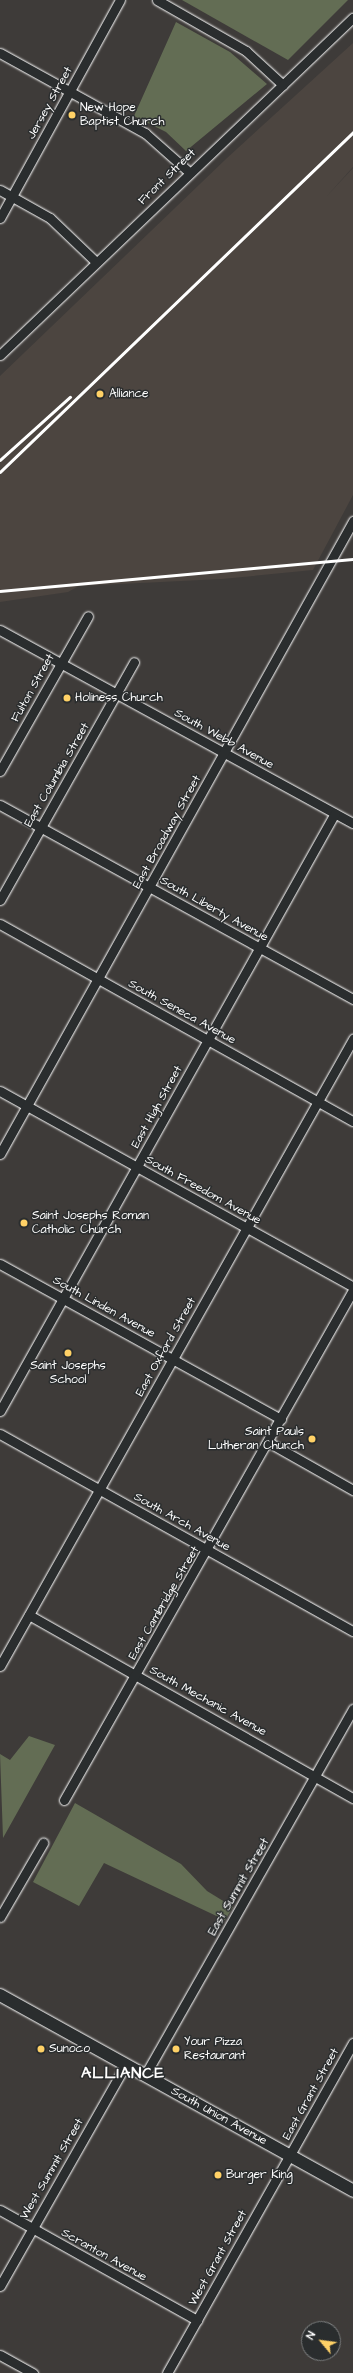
<!DOCTYPE html>
<html>
<head>
<meta charset="utf-8">
<style>
	body { margin:0 }
	#map { position:relative; width:353px; height:2373px; overflow:hidden; background:#3e3b39; font-family:"Architects Daughter",sans-serif }
	div>[style] { position:absolute }
	.built>* { inset:0; background:#4c4540 }
	.green>* { inset:0; background:#636d54 }
	.roads { filter:drop-shadow(0 0 1px #fff) drop-shadow(0 0 1px #fff) }
	.minor>* { height:9px; margin:-4.5px; padding:0 4.5px; transform-origin:4.5px; border-radius:4.5px; background:#2a2d2e }
	.major>* { height:12px; margin:-6px; padding:0 6px; transform-origin:6px; border-radius:6px; background:#2a2d2e }
	.rail>* { height:2.5px; margin:-1.25px; padding:0 1.25px; transform-origin:1.25px; border-radius:1.25px; background:#fff }
	.dots>* { width:11px; height:11px; translate:-50% -50%; box-sizing:border-box; border:2px solid #2a2d2e; border-radius:50% }
	span { translate:-50% -50%; white-space:nowrap; text-align:center; line-height:1.15; -webkit-text-stroke:3px #2a2d2e; paint-order:stroke }
	.street-label { font-size:12px; color:#fff }
	.poi-label { font-size:12px; color:#fff }
	.left { translate:0 -50%; text-align:left }
	.right { translate:-100% -50%; text-align:right }
	.district-label { font-size:16px; color:#fff; font-weight:700; letter-spacing:1px }
	.north { position:absolute; left:301px; top:2321px; width:40px; height:40px; box-sizing:border-box; background:#2a2d2e; border:1px solid #7f8182; border-radius:50%; rotate:299deg; font-size:11px; font-weight:700; line-height:16px; text-align:center; color:#fff }
	.north::after { content:''; display:block; margin:auto; width:14px; height:18px; background:#ffd166; clip-path:polygon(50% 0,100% 100%,50% 72%,0 100%) }
</style>
</head>
<body>
<div id="map">
	<div class="built">
		<i style="clip-path:polygon(353px 43px,353px 167px,326px 197px,353px 168px,353px 495px,313px 570px,222px 579px,79px 586px,68px 592px,0 602px,0 376px,227px 158px)"></i>
	</div>
	<div class="green">
		<i style="clip-path:polygon(182px 0,348px 0,288px 60px)"></i>
		<i style="clip-path:polygon(176px 22px,230px 52px,267px 84px,186px 151px,166px 132px,134px 116px)"></i>
		<i style="clip-path:polygon(29px 1736px,55px 1745px,3px 1838px,0 1754px,10px 1760px)"></i>
		<i style="clip-path:polygon(75px 1803px,181px 1864px,207px 1891px,233px 1907px,225px 1920px,104px 1863px,79px 1906px,33px 1882px)"></i>
	</div>
	<div class="roads">
		<div class="minor">
			<i style="left:157px;top:0;width:103px;rotate:29.8deg"></i>
			<i style="left:246px;top:51px;width:50px;rotate:42.6deg"></i>
			<i style="left:0;top:53px;width:166px;rotate:28.9deg"></i>
			<i style="left:145px;top:133px;width:59px;rotate:41.6deg"></i>
			<i style="left:0;top:190px;width:57px;rotate:29.2deg"></i>
			<i style="left:50px;top:218px;width:64px;rotate:43.7deg"></i>
			<i style="left:0;top:218px;width:249px;rotate:-61.2deg"></i>
			<i style="left:0;top:355px;width:488px;rotate:-43.7deg"></i>
			<i style="left:0;top:630px;width:402px;rotate:28.7deg"></i>
			<i style="left:0;top:771px;width:178px;rotate:-60.4deg"></i>
			<i style="left:0;top:805px;width:403px;rotate:28.8deg"></i>
			<i style="left:0;top:900px;width:273px;rotate:-60.6deg"></i>
			<i style="left:0;top:924px;width:404px;rotate:29.2deg"></i>
			<i style="left:0;top:1091px;width:404px;rotate:29deg"></i>
			<i style="left:0;top:1154px;width:725px;rotate:-60.85deg"></i>
			<i style="left:0;top:1264px;width:321px;rotate:28.9deg"></i>
			<i style="left:0;top:1411px;width:685px;rotate:-60.74deg"></i>
			<i style="left:0;top:1434px;width:404px;rotate:29.2deg"></i>
			<i style="left:268px;top:1442px;width:98px;rotate:29.5deg"></i>
			<i style="left:29px;top:1615px;width:372px;rotate:29.5deg"></i>
			<i style="left:0;top:1666px;width:720px;rotate:-60.62deg"></i>
			<i style="left:64px;top:1800px;width:586px;rotate:-60.46deg"></i>
			<i style="left:0;top:1917px;width:86px;rotate:-59.8deg"></i>
			<i style="left:145px;top:2075px;width:421px;rotate:-60.4deg"></i>
			<i style="left:0;top:2210px;width:226px;rotate:29.2deg"></i>
			<i style="left:0;top:2286px;width:255px;rotate:-60.4deg"></i>
			<i style="left:0;top:2355px;width:38px;rotate:29deg"></i>
			<i style="left:167px;top:2373px;width:379px;rotate:-60.6deg"></i>
		</div>
		<div class="major">
			<i style="left:0;top:1995px;width:404px;rotate:29deg"></i>
		</div>
	</div>
	<div class="rail">
		<i style="left:0;top:460px;width:94px;rotate:-42deg"></i>
		<i style="left:0;top:472px;width:490px;rotate:-43.9deg"></i>
		<i style="left:0;top:591px;width:354px;rotate:-5.2deg"></i>
	</div>
	<div class="dots">
		<i style="left:72px;top:115px;background:#ffd166"></i>
		<i style="left:100px;top:394px;background:#ffd166"></i>
		<i style="left:67px;top:698px;background:#ffd166"></i>
		<i style="left:24px;top:1223px;background:#ffd166"></i>
		<i style="left:68px;top:1353px;background:#ffd166"></i>
		<i style="left:312px;top:1439px;background:#ffd166"></i>
		<i style="left:41px;top:2049px;background:#ffd166"></i>
		<i style="left:176px;top:2049px;background:#ffd166"></i>
		<i style="left:218px;top:2175px;background:#ffd166"></i>
	</div>
	<div class="street-label">
		<span style="left:50px;top:103px;rotate:-61deg">Jersey Street</span>
		<span style="left:167px;top:177px;rotate:-44deg">Front Street</span>
		<span style="left:33px;top:688px;rotate:-61deg">Fulton Street</span>
		<span style="left:224px;top:739px;rotate:29deg">South Webb Avenue</span>
		<span style="left:57px;top:775px;rotate:-60deg">East Columbia Street</span>
		<span style="left:167px;top:832px;rotate:-61deg">East Broadway Street</span>
		<span style="left:214px;top:909px;rotate:29deg">South Liberty Avenue</span>
		<span style="left:182px;top:1012px;rotate:29deg">South Seneca Avenue</span>
		<span style="left:157px;top:1107px;rotate:-61deg">East High Street</span>
		<span style="left:203px;top:1190px;rotate:29deg">South Freedom Avenue</span>
		<span style="left:104px;top:1307px;rotate:29deg">South Linden Avenue</span>
		<span style="left:166px;top:1347px;rotate:-61deg">East Oxford Street</span>
		<span style="left:182px;top:1522px;rotate:29deg">South Arch Avenue</span>
		<span style="left:164px;top:1603px;rotate:-60deg">East Cambridge Street</span>
		<span style="left:208px;top:1701px;rotate:29deg">South Mechanic Avenue</span>
		<span style="left:239px;top:1887px;rotate:-60deg">East Summit Street</span>
		<span style="left:311px;top:2094px;rotate:-61deg">East Grant Street</span>
		<span style="left:219px;top:2116px;rotate:29deg">South Union Avenue</span>
		<span style="left:52px;top:2169px;rotate:-60deg">West Summit Street</span>
		<span style="left:104px;top:2255px;rotate:29deg">Scranton Avenue</span>
		<span style="left:218px;top:2258px;rotate:-61deg">West Grant Street</span>
	</div>
	<div class="poi-label">
		<span class="left" style="left:80px;top:115px">New Hope<br>Baptist Church</span>
		<span class="left" style="left:109px;top:394px">Alliance</span>
		<span class="left" style="left:75px;top:698px">Holiness Church</span>
		<span class="left" style="left:32px;top:1223px">Saint Josephs Roman<br>Catholic Church</span>
		<span style="left:68px;top:1373px">Saint Josephs<br>School</span>
		<span class="right" style="left:304px;top:1439px">Saint Pauls<br>Lutheran Church</span>
		<span class="left" style="left:184px;top:2049px">Your Pizza<br>Restaurant</span>
		<span class="left" style="left:49px;top:2049px">Sunoco</span>
		<span class="left" style="left:226px;top:2175px">Burger King</span>
	</div>
	<div class="district-label">
		<span style="left:123px;top:2073px">ALLIANCE</span>
	</div>
	<div class="north">N</div>
</div>
</body>
</html>
